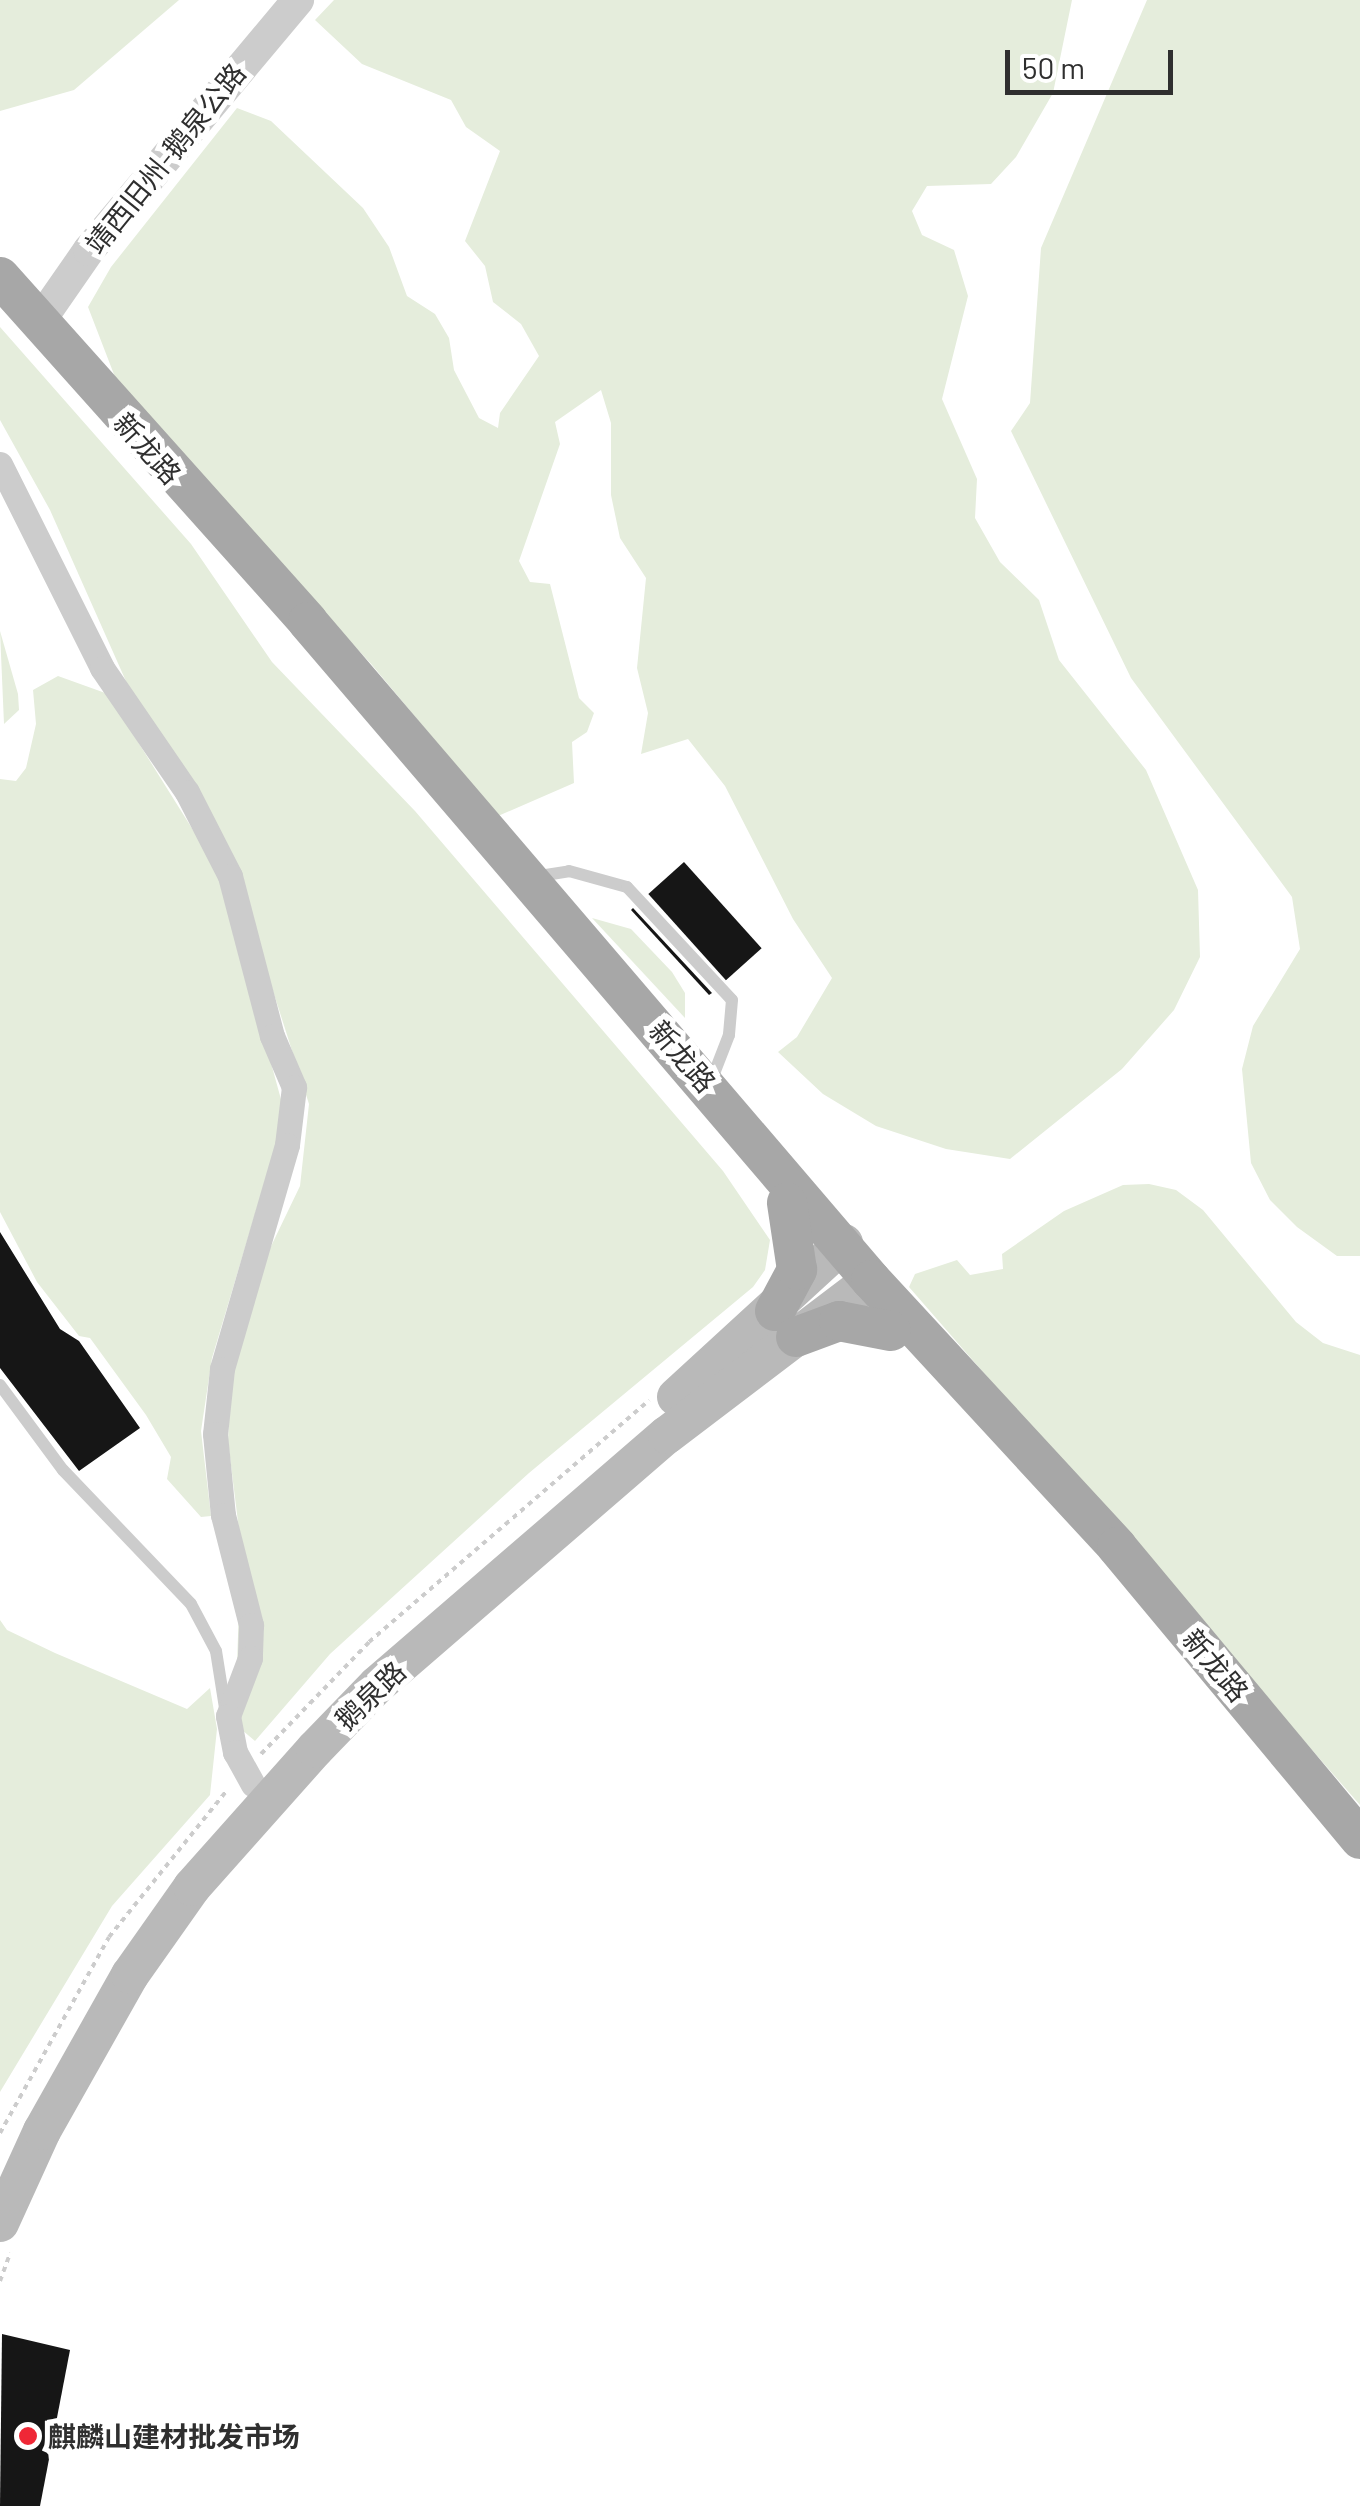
<!DOCTYPE html>
<html>
<head>
<meta charset="utf-8">
<style>
	body { margin:0 }
	#map { position:relative; width:1360px; height:2506px; overflow:hidden; background:#fff; font-family:Barlow,"Noto Sans SC",sans-serif }
	div>[style] { position:absolute }
	.green>* { inset:0; background:#e5eddc }
	.building>* { inset:0; background:#161616; transform-origin:0 0 }
	.path>* { height:4px; margin-top:-2px; transform-origin:0; background:repeating-linear-gradient(90deg,#ccc 0 5px,transparent 0 10px) }
	.service>* { height:12px; margin:-6px; padding:0 6px; transform-origin:6px; border-radius:6px; background:#ccc }
	.minor>* { height:25px; margin:-12.5px; padding:0 12.5px; transform-origin:12.5px; border-radius:12.5px; background:#ccc }
	.tertiary>* { height:32px; margin:-16px; padding:0 16px; transform-origin:16px; border-radius:16px; background:#ccc }
	.secondary>* { height:38px; margin:-19px; padding:0 19px; transform-origin:19px; border-radius:19px; background:#b9b9b9 }
	.primary>* { height:40px; margin:-20px; padding:0 20px; transform-origin:20px; border-radius:20px; background:#a7a7a7 }
	.dots>* { width:28px; height:28px; translate:-50% -50%; box-sizing:border-box; border:5px solid #fff; border-radius:50% }
	span { translate:-50% -50%; white-space:nowrap; text-align:center; line-height:1.15; -webkit-text-stroke:10px #fff; paint-order:stroke }
	.street-label { font-size:28px; color:#2f2f2f }
	.poi-label { font-size:28px; color:#2f2f2f; font-weight:700 }
	.left { translate:0 -50%; text-align:left }
	.scale { position:absolute; left:1005px; top:50px; width:168px; height:45px; box-sizing:border-box; border:5px solid #2f2f2f; border-top:0; padding-left:12px; font-size:30px; line-height:35px; white-space:nowrap; color:#2f2f2f; -webkit-text-stroke:8px #fff; paint-order:stroke }
</style>
</head>
<body>
<div id="map">
	<div class="green">
		<i style="clip-path:polygon(0 0,179px 0,74px 90px,0 111px)"></i>
		<i style="clip-path:polygon(334px 0,1072px 0,1053px 93px,1016px 157px,991px 184px,927px 186px,912px 211px,922px 235px,954px 250px,968px 296px,942px 399px,977px 479px,975px 518px,1000px 562px,1039px 600px,1059px 660px,1146px 770px,1198px 890px,1200px 957px,1174px 1010px,1122px 1069px,1010px 1159px,946px 1149px,876px 1126px,823px 1094px,778px 1052px,797px 1037px,832px 978px,793px 919px,725px 786px,688px 739px,641px 754px,648px 713px,637px 668px,646px 578px,620px 538px,611px 495px,611px 423px,601px 390px,555px 422px,560px 444px,519px 561px,530px 582px,550px 584px,579px 698px,594px 713px,587px 732px,572px 742px,574px 783px,498px 816px,372px 665px,120px 390px,88px 307px,111px 267px,237px 108px,271px 121px,363px 208px,389px 247px,407px 296px,435px 314px,449px 338px,454px 370px,479px 418px,498px 428px,500px 413px,539px 356px,521px 324px,493px 302px,485px 266px,465px 241px,500px 151px,466px 127px,451px 100px,362px 64px,315px 20px)"></i>
		<i style="clip-path:polygon(1147px 0,1360px 0,1360px 1256px,1337px 1256px,1297px 1227px,1270px 1200px,1251px 1163px,1242px 1069px,1253px 1026px,1300px 949px,1292px 897px,1131px 678px,1011px 431px,1030px 403px,1041px 248px)"></i>
		<i style="clip-path:polygon(0 327px,191px 544px,272px 662px,415px 811px,723px 1171px,770px 1240px,765px 1270px,753px 1287px,529px 1473px,330px 1654px,255px 1741px,235px 1724px,241px 1546px,228px 1441px,231px 1378px,262px 1265px,300px 1186px,309px 1104px,252px 925px,129px 688px,50px 510px,0 420px)"></i>
		<i style="clip-path:polygon(0 631px,18px 694px,19px 710px,4px 724px)"></i>
		<i style="clip-path:polygon(58px 676px,108px 694px,218px 870px,285px 1114px,212px 1358px,201px 1431px,211px 1516px,201px 1517px,167px 1479px,171px 1457px,146px 1415px,90px 1338px,79px 1336px,37px 1282px,0 1212px,0 779px,16px 781px,26px 768px,36px 724px,33px 690px)"></i>
		<i style="clip-path:polygon(592px 918px,631px 929px,672px 972px,685px 993px,685px 1018px)"></i>
		<i style="clip-path:polygon(1149px 1184px,1176px 1190px,1203px 1210px,1296px 1322px,1323px 1343px,1360px 1355px,1360px 1805px,909px 1287px,915px 1274px,957px 1260px,970px 1275px,1003px 1269px,1002px 1254px,1064px 1211px,1123px 1185px)"></i>
		<i style="clip-path:polygon(0 1620px,7px 1630px,55px 1653px,187px 1709px,210px 1688px,217px 1729px,210px 1795px,112px 1906px,0 2092px)"></i>
	</div>
	<div class="building">
		<i style="left:684px;top:862px;width:116px;height:48px;rotate:48deg"></i>
		<i style="clip-path:polygon(633px 908px,712px 993px,709px 995px,631px 910px)"></i>
		<i style="clip-path:polygon(0 1232px,60px 1329px,79px 1341px,140px 1428px,79px 1471px,0 1368px)"></i>
		<i style="clip-path:polygon(2px 2334px,70px 2350px,40px 2506px,0 2506px)"></i>
	</div>
	<div class="path">
		<i style="left:261px;top:1754px;width:156px;rotate:-46deg"></i>
		<i style="left:369px;top:1642px;width:370px;rotate:-40.8deg"></i>
		<i style="left:0;top:2133px;width:224px;rotate:-60.9deg"></i>
		<i style="left:109px;top:1937px;width:189px;rotate:-51.2deg"></i>
		<i style="left:0;top:2281px;width:30px;rotate:-70deg"></i>
	</div>
	<div class="service">
		<i style="left:533px;top:877px;width:36px;rotate:-9deg"></i>
		<i style="left:569px;top:871px;width:60px;rotate:15.4deg"></i>
		<i style="left:627px;top:887px;width:154px;rotate:47.1deg"></i>
		<i style="left:732px;top:1000px;width:35px;rotate:95deg"></i>
		<i style="left:729px;top:1035px;width:53px;rotate:111.2deg"></i>
		<i style="left:0;top:1385px;width:106px;rotate:53.5deg"></i>
		<i style="left:63px;top:1470px;width:185px;rotate:46.3deg"></i>
		<i style="left:191px;top:1604px;width:53px;rotate:62deg"></i>
		<i style="left:216px;top:1651px;width:58px;rotate:81deg"></i>
	</div>
	<div class="minor">
		<i style="left:0;top:464px;width:228px;rotate:63.4deg"></i>
		<i style="left:102px;top:668px;width:150px;rotate:55.6deg"></i>
		<i style="left:187px;top:792px;width:94px;rotate:62.9deg"></i>
		<i style="left:230px;top:876px;width:165px;rotate:75.3deg"></i>
		<i style="left:272px;top:1036px;width:56px;rotate:66.7deg"></i>
		<i style="left:294px;top:1087px;width:58px;rotate:96.9deg"></i>
		<i style="left:287px;top:1145px;width:233px;rotate:106.2deg"></i>
		<i style="left:222px;top:1369px;width:65px;rotate:96.1deg"></i>
		<i style="left:215px;top:1434px;width:81px;rotate:84.4deg"></i>
		<i style="left:223px;top:1515px;width:114px;rotate:75.7deg"></i>
		<i style="left:251px;top:1625px;width:33px;rotate:92deg"></i>
		<i style="left:250px;top:1658px;width:62px;rotate:110.8deg"></i>
		<i style="left:228px;top:1716px;width:37px;rotate:79deg"></i>
		<i style="left:235px;top:1752px;width:37px;rotate:61deg"></i>
	</div>
	<div class="tertiary">
		<i style="left:39px;top:322px;width:88px;rotate:-55.2deg"></i>
		<i style="left:89px;top:250px;width:326px;rotate:-50.1deg"></i>
	</div>
	<div class="secondary">
		<i style="left:676px;top:1397px;width:228px;rotate:-42.5deg"></i>
		<i style="left:0;top:2223px;width:101px;rotate:-65.5deg"></i>
		<i style="left:42px;top:2131px;width:179px;rotate:-60.6deg"></i>
		<i style="left:130px;top:1975px;width:108px;rotate:-54.8deg"></i>
		<i style="left:192px;top:1887px;width:185px;rotate:-48.3deg"></i>
		<i style="left:315px;top:1749px;width:89px;rotate:-45.9deg"></i>
		<i style="left:377px;top:1685px;width:383px;rotate:-40.8deg"></i>
		<i style="left:667px;top:1435px;width:256px;rotate:-37.2deg"></i>
	</div>
	<div class="primary">
		<i style="left:0;top:277px;width:462px;rotate:48.2deg"></i>
		<i style="left:308px;top:622px;width:866px;rotate:49.45deg"></i>
		<i style="left:871px;top:1280px;width:363px;rotate:47.3deg"></i>
		<i style="left:1117px;top:1547px;width:380px;rotate:50.2deg"></i>
		<i style="left:775px;top:1311px;width:47px;rotate:-61.8deg"></i>
		<i style="left:797px;top:1270px;width:68px;rotate:-98.5deg"></i>
		<i style="left:796px;top:1337px;width:46px;rotate:-20.4deg"></i>
		<i style="left:839px;top:1321px;width:53px;rotate:10.9deg"></i>
	</div>
	<div class="dots">
		<i style="left:28px;top:2436px;background:#ef2836"></i>
	</div>
	<div class="street-label">
		<span style="left:165px;top:158px;rotate:-51deg">靖西旧州-鹅泉公路</span>
		<span style="left:148px;top:448px;rotate:48deg">新龙路</span>
		<span style="left:683px;top:1056px;rotate:49deg">新龙路</span>
		<span style="left:1216px;top:1665px;rotate:50deg">新龙路</span>
		<span style="left:370px;top:1695px;rotate:-44deg">鹅泉路</span>
	</div>
	<div class="poi-label">
		<span class="left" style="left:48px;top:2436px">麒麟山建材批发市场</span>
	</div>
	<div class="scale">50 m</div>
</div>
</body>
</html>
